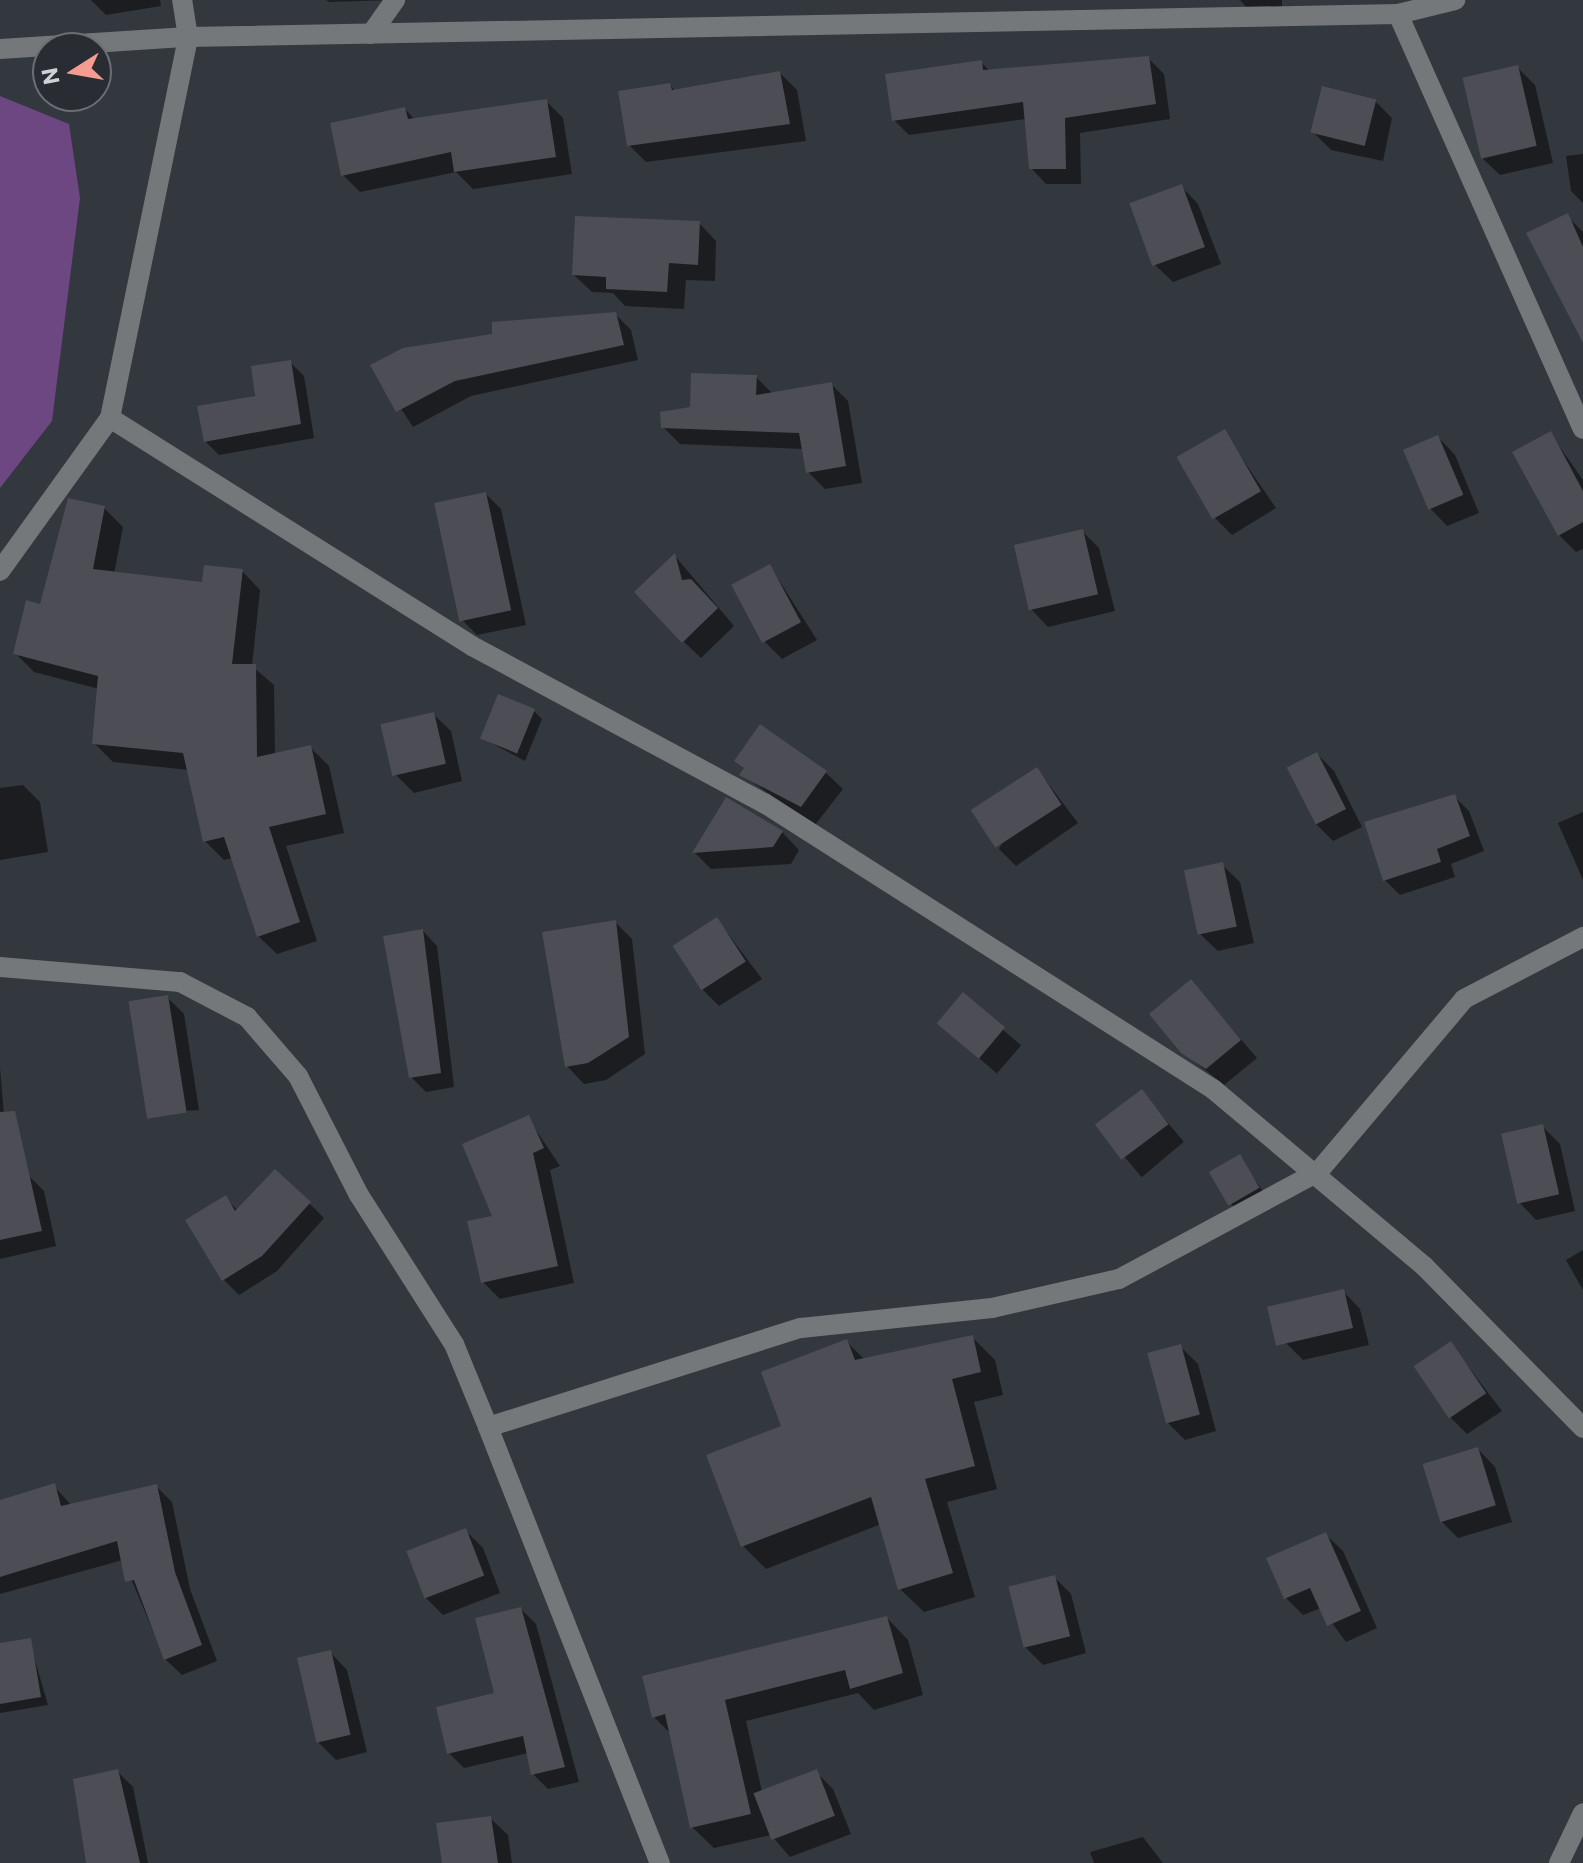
<!DOCTYPE html>
<html>
<head>
<meta charset="utf-8">
<style>
	body { margin:0 }
	#map { position:relative; width:1583px; height:1863px; overflow:hidden; background:#33373e; font-family:Commissioner,sans-serif }
	div>[style] { position:absolute }
	.green>* { inset:0; background:#6d4782 }
	.shadow>* { inset:0; background:#0007; transform-origin:0 0 }
	.building>* { inset:0; background:#4d4d55; transform-origin:0 0 }
	.minor>* { height:20px; margin:-10px; padding:0 10px; transform-origin:10px; border-radius:10px; background:#74787a }
	span { translate:-50% -50%; white-space:nowrap; text-align:center; line-height:1.15; -webkit-text-stroke:6px #292d33; paint-order:stroke }
	.north { position:absolute; left:32px; top:32px; width:80px; height:80px; box-sizing:border-box; background:#292d33; border:2px solid #6b6f74; border-radius:50%; rotate:259deg; font-size:22px; font-weight:700; line-height:32px; text-align:center; color:#cfd1d6 }
	.north::after { content:''; display:block; margin:auto; width:28px; height:36px; background:#f59c91; clip-path:polygon(50% 0,100% 100%,50% 72%,0 100%) }
</style>
</head>
<body>
<div id="map">
	<div class="green">
		<i style="clip-path:polygon(0 96px,69px 124px,80px 198px,52px 421px,0 488px)"></i>
	</div>
	<div class="shadow">
		<i style="clip-path:polygon(91px 0,160px 0,161px 6px,106px 15px)"></i>
		<i style="clip-path:polygon(326px 0,392px 0,329px 2px)"></i>
		<i style="clip-path:polygon(1240px 0,1282px 0,1282px 8px,1247px 8px)"></i>
		<i style="clip-path:polygon(1148px 58px,1164px 74px,1170px 119px,1080px 133px,1081px 184px,1046px 184px,1031px 168px,1026px 119px,909px 135px,894px 120px,981px 62px,991px 72px)"></i>
		<i style="clip-path:polygon(1517px 67px,1535px 85px,1553px 163px,1500px 175px,1482px 158px)"></i>
		<i style="clip-path:polygon(780px 73px,797px 90px,806px 141px,646px 162px,629px 145px,670px 85px,676px 92px)"></i>
		<i style="clip-path:polygon(546px 101px,563px 118px,572px 174px,473px 189px,456px 172px,360px 192px,343px 175px,405px 109px,415px 120px)"></i>
		<i style="clip-path:polygon(1375px 101px,1392px 118px,1383px 161px,1331px 150px,1314px 133px)"></i>
		<i style="clip-path:polygon(1583px 154px,1583px 203px,1571px 191px,1566px 156px)"></i>
		<i style="clip-path:polygon(1181px 186px,1198px 204px,1221px 264px,1173px 282px,1155px 265px)"></i>
		<i style="clip-path:polygon(1567px 216px,1583px 232px,1583px 331px)"></i>
		<i style="clip-path:polygon(699px 223px,716px 241px,715px 281px,686px 280px,684px 309px,625px 306px,613px 293px,592px 292px,574px 275px)"></i>
		<i style="clip-path:polygon(615px 314px,631px 330px,638px 360px,471px 396px,413px 427px,373px 366px)"></i>
		<i style="clip-path:polygon(290px 362px,304px 376px,314px 438px,219px 455px,205px 441px)"></i>
		<i style="clip-path:polygon(756px 377px,773px 394px,831px 384px,848px 401px,862px 483px,825px 489px,808px 472px,804px 449px,680px 444px,663px 427px)"></i>
		<i style="clip-path:polygon(1224px 432px,1276px 508px,1232px 535px,1215px 518px)"></i>
		<i style="clip-path:polygon(1550px 433px,1583px 480px,1583px 549px,1576px 552px,1559px 535px)"></i>
		<i style="clip-path:polygon(1438px 437px,1455px 455px,1479px 513px,1447px 526px,1430px 508px)"></i>
		<i style="clip-path:polygon(486px 494px,501px 509px,526px 625px,477px 635px,462px 620px)"></i>
		<i style="clip-path:polygon(104px 508px,123px 527px,114px 574px,204px 584px,242px 571px,260px 590px,252px 666px,274px 685px,275px 755px,310px 747px,329px 766px,344px 833px,286px 846px,317px 941px,277px 954px,258px 936px,233px 858px,224px 860px,205px 841px,189px 770px,113px 762px,94px 743px,99px 689px,34px 672px,15px 653px)"></i>
		<i style="clip-path:polygon(1082px 531px,1099px 548px,1115px 611px,1048px 627px,1031px 609px)"></i>
		<i style="clip-path:polygon(675px 556px,734px 626px,701px 658px,683px 641px)"></i>
		<i style="clip-path:polygon(770px 566px,817px 640px,782px 659px,764px 641px)"></i>
		<i style="clip-path:polygon(534px 711px,542px 719px,525px 761px,482px 738px)"></i>
		<i style="clip-path:polygon(433px 714px,451px 731px,462px 781px,414px 793px,396px 775px)"></i>
		<i style="clip-path:polygon(1317px 754px,1334px 771px,1362px 827px,1333px 841px,1316px 824px)"></i>
		<i style="clip-path:polygon(1037px 769px,1078px 823px,1016px 866px,999px 849px)"></i>
		<i style="clip-path:polygon(825px 772px,843px 789px,815px 825px,742px 775px)"></i>
		<i style="clip-path:polygon(23px 785px,40px 802px,48px 852px,0 860px,0 788px)"></i>
		<i style="clip-path:polygon(1454px 796px,1469px 811px,1484px 851px,1451px 864px,1455px 877px,1400px 895px,1385px 880px)"></i>
		<i style="clip-path:polygon(1583px 812px,1583px 880px,1558px 823px)"></i>
		<i style="clip-path:polygon(782px 832px,799px 850px,791px 864px,711px 869px,694px 852px)"></i>
		<i style="clip-path:polygon(1222px 865px,1240px 882px,1254px 943px,1218px 951px,1200px 934px)"></i>
		<i style="clip-path:polygon(717px 919px,762px 979px,719px 1006px,702px 989px)"></i>
		<i style="clip-path:polygon(615px 922px,632px 939px,645px 1054px,606px 1080px,584px 1084px,567px 1066px)"></i>
		<i style="clip-path:polygon(423px 931px,437px 946px,454px 1087px,426px 1092px,411px 1077px)"></i>
		<i style="clip-path:polygon(1191px 982px,1257px 1058px,1224px 1085px,1183px 1052px)"></i>
		<i style="left:963px;top:995px;width:77px;height:37px;rotate:41deg"></i>
		<i style="clip-path:polygon(167px 997px,184px 1014px,199px 1110px,167px 1112px)"></i>
		<i style="clip-path:polygon(0 1068px,5px 1127px,0 1128px)"></i>
		<i style="left:1142px;top:1092px;width:65px;height:55px;rotate:50deg"></i>
		<i style="clip-path:polygon(528px 1118px,560px 1166px,550px 1170px,574px 1283px,500px 1299px,483px 1282px,495px 1217px)"></i>
		<i style="clip-path:polygon(1542px 1126px,1560px 1144px,1575px 1211px,1536px 1220px,1519px 1202px)"></i>
		<i style="left:1239px;top:1156px;width:50px;height:33px;rotate:56deg"></i>
		<i style="clip-path:polygon(28px 1175px,44px 1191px,56px 1246px,0 1259px,0 1181px)"></i>
		<i style="clip-path:polygon(225px 1197px,238px 1211px,309px 1203px,324px 1218px,277px 1271px,239px 1295px,223px 1279px)"></i>
		<i style="clip-path:polygon(1583px 1250px,1583px 1290px,1566px 1260px)"></i>
		<i style="clip-path:polygon(1343px 1291px,1360px 1309px,1369px 1345px,1303px 1360px,1285px 1342px)"></i>
		<i style="clip-path:polygon(972px 1337px,995px 1360px,1003px 1395px,974px 1402px,997px 1489px,947px 1502px,975px 1597px,924px 1612px,900px 1589px,881px 1524px,766px 1569px,743px 1546px,783px 1427px,846px 1341px,865px 1360px)"></i>
		<i style="clip-path:polygon(1451px 1344px,1502px 1411px,1467px 1434px,1450px 1417px)"></i>
		<i style="clip-path:polygon(1180px 1346px,1198px 1364px,1216px 1431px,1185px 1440px,1167px 1422px)"></i>
		<i style="clip-path:polygon(1478px 1449px,1495px 1467px,1512px 1522px,1458px 1538px,1441px 1521px)"></i>
		<i style="clip-path:polygon(54px 1486px,71px 1505px,156px 1486px,172px 1502px,190px 1589px,217px 1661px,182px 1675px,165px 1659px,123px 1560px,0 1594px,0 1502px)"></i>
		<i style="clip-path:polygon(465px 1530px,483px 1548px,500px 1593px,443px 1615px,426px 1598px)"></i>
		<i style="clip-path:polygon(1325px 1534px,1343px 1551px,1377px 1628px,1346px 1642px,1321px 1608px,1303px 1615px,1286px 1598px)"></i>
		<i style="clip-path:polygon(1054px 1577px,1071px 1594px,1086px 1653px,1043px 1665px,1025px 1647px)"></i>
		<i style="clip-path:polygon(521px 1609px,536px 1624px,579px 1782px,548px 1789px,533px 1774px,528px 1753px,464px 1768px,449px 1753px,496px 1695px)"></i>
		<i style="clip-path:polygon(887px 1618px,908px 1640px,923px 1695px,874px 1710px,858px 1693px,746px 1721px,762px 1792px,816px 1772px,833px 1789px,851px 1834px,790px 1857px,771px 1835px,714px 1848px,692px 1827px,671px 1734px,654px 1717px)"></i>
		<i style="clip-path:polygon(32px 1650px,48px 1705px,0 1713px,0 1659px)"></i>
		<i style="clip-path:polygon(330px 1652px,347px 1670px,367px 1752px,336px 1760px,319px 1743px)"></i>
		<i style="clip-path:polygon(117px 1771px,133px 1787px,148px 1863px,88px 1863px)"></i>
		<i style="clip-path:polygon(490px 1818px,508px 1835px,512px 1863px,444px 1863px)"></i>
		<i style="clip-path:polygon(1143px 1837px,1163px 1863px,1094px 1863px,1090px 1852px)"></i>
	</div>
	<div class="building">
		<i style="clip-path:polygon(1149px 56px,1156px 104px,1065px 118px,1066px 169px,1029px 169px,1023px 102px,892px 121px,885px 74px,982px 60px,983px 70px)"></i>
		<i style="left:1518px;top:65px;width:83px;height:57px;rotate:77deg"></i>
		<i style="clip-path:polygon(780px 71px,790px 124px,627px 146px,618px 91px,670px 83px,672px 90px)"></i>
		<i style="left:1322px;top:86px;width:56px;height:48px;rotate:14deg"></i>
		<i style="clip-path:polygon(547px 99px,556px 157px,454px 172px,451px 152px,341px 176px,330px 123px,405px 107px,408px 119px)"></i>
		<i style="left:1182px;top:184px;width:67px;height:56px;rotate:70deg"></i>
		<i style="clip-path:polygon(1568px 213px,1583px 247px,1583px 343px,1526px 233px)"></i>
		<i style="clip-path:polygon(575px 216px,700px 221px,698px 265px,669px 263px,667px 292px,606px 289px,606px 277px,572px 275px)"></i>
		<i style="clip-path:polygon(616px 312px,624px 345px,455px 381px,396px 412px,370px 365px,403px 348px,492px 334px,492px 322px)"></i>
		<i style="clip-path:polygon(291px 360px,301px 424px,204px 442px,197px 406px,255px 396px,251px 366px)"></i>
		<i style="clip-path:polygon(691px 373px,757px 375px,756px 395px,832px 382px,846px 466px,806px 473px,799px 433px,661px 428px,660px 412px,690px 407px)"></i>
		<i style="left:1225px;top:429px;width:72px;height:56px;rotate:60deg"></i>
		<i style="clip-path:polygon(1551px 431px,1583px 491px,1583px 522px,1558px 536px,1512px 452px)"></i>
		<i style="left:1438px;top:435px;width:65px;height:38px;rotate:67deg"></i>
		<i style="left:486px;top:492px;width:121px;height:53px;rotate:78deg"></i>
		<i style="clip-path:polygon(68px 498px,105px 506px,93px 569px,202px 582px,204px 565px,243px 569px,232px 664px,256px 664px,257px 757px,311px 745px,326px 814px,269px 827px,300px 922px,257px 937px,224px 837px,203px 842px,183px 753px,92px 744px,98px 676px,13px 654px,26px 600px,40px 604px)"></i>
		<i style="left:1083px;top:529px;width:67px;height:71px;rotate:77deg"></i>
		<i style="clip-path:polygon(675px 553px,682px 580px,691px 579px,718px 608px,682px 643px,634px 592px)"></i>
		<i style="left:770px;top:564px;width:66px;height:44px;rotate:62deg"></i>
		<i style="left:498px;top:694px;width:40px;height:48px;rotate:22deg"></i>
		<i style="left:434px;top:712px;width:53px;height:55px;rotate:77deg"></i>
		<i style="clip-path:polygon(760px 724px,827px 771px,801px 807px,739px 775px,744px 768px,734px 761px)"></i>
		<i style="left:1317px;top:752px;width:64px;height:34px;rotate:63deg"></i>
		<i style="left:1037px;top:767px;width:45px;height:79px;rotate:57deg"></i>
		<i style="clip-path:polygon(1455px 794px,1470px 836px,1437px 849px,1441px 862px,1383px 881px,1364px 822px)"></i>
		<i style="clip-path:polygon(726px 797px,783px 831px,773px 847px,692px 853px)"></i>
		<i style="left:1223px;top:862px;width:66px;height:40px;rotate:78deg"></i>
		<i style="left:717px;top:917px;width:53px;height:53px;rotate:57deg"></i>
		<i style="clip-path:polygon(616px 920px,629px 1037px,588px 1063px,565px 1067px,542px 932px)"></i>
		<i style="clip-path:polygon(423px 929px,441px 1073px,409px 1078px,383px 936px)"></i>
		<i style="clip-path:polygon(1191px 979px,1241px 1040px,1206px 1069px,1181px 1053px,1149px 1014px)"></i>
		<i style="left:963px;top:992px;width:55px;height:41px;rotate:40deg"></i>
		<i style="left:168px;top:995px;width:119px;height:40px;rotate:81deg"></i>
		<i style="left:1142px;top:1089px;width:44px;height:59px;rotate:53deg"></i>
		<i style="clip-path:polygon(15px 1111px,42px 1231px,0 1240px,0 1112px)"></i>
		<i style="clip-path:polygon(529px 1115px,544px 1148px,533px 1153px,558px 1266px,481px 1283px,467px 1221px,492px 1216px,462px 1144px)"></i>
		<i style="left:1543px;top:1124px;width:72px;height:43px;rotate:77deg"></i>
		<i style="left:1240px;top:1154px;width:39px;height:36px;rotate:60deg"></i>
		<i style="clip-path:polygon(275px 1169px,311px 1202px,262px 1256px,222px 1281px,185px 1220px,226px 1195px,235px 1211px)"></i>
		<i style="left:1344px;top:1289px;width:40px;height:79px;rotate:77deg"></i>
		<i style="clip-path:polygon(973px 1335px,981px 1372px,952px 1379px,975px 1466px,925px 1479px,953px 1573px,898px 1590px,871px 1497px,741px 1547px,706px 1455px,781px 1426px,761px 1372px,847px 1339px,855px 1360px)"></i>
		<i style="left:1451px;top:1341px;width:63px;height:45px;rotate:56deg"></i>
		<i style="left:1181px;top:1344px;width:73px;height:35px;rotate:75deg"></i>
		<i style="left:1478px;top:1447px;width:61px;height:58px;rotate:73deg"></i>
		<i style="clip-path:polygon(55px 1483px,61px 1506px,157px 1484px,175px 1572px,202px 1645px,164px 1660px,134px 1580px,125px 1582px,117px 1541px,0 1577px,0 1500px)"></i>
		<i style="left:466px;top:1528px;width:51px;height:64px;rotate:69deg"></i>
		<i style="clip-path:polygon(1326px 1532px,1361px 1611px,1327px 1626px,1310px 1588px,1284px 1599px,1266px 1558px)"></i>
		<i style="left:1055px;top:1575px;width:63px;height:48px;rotate:76deg"></i>
		<i style="clip-path:polygon(521px 1607px,565px 1767px,531px 1775px,523px 1736px,447px 1754px,436px 1707px,494px 1693px,475px 1618px)"></i>
		<i style="clip-path:polygon(887px 1616px,903px 1673px,850px 1689px,845px 1670px,725px 1700px,751px 1814px,690px 1828px,665px 1714px,652px 1718px,642px 1676px)"></i>
		<i style="clip-path:polygon(31px 1638px,41px 1697px,0 1704px,0 1643px)"></i>
		<i style="left:331px;top:1650px;width:87px;height:35px;rotate:77deg"></i>
		<i style="clip-path:polygon(118px 1769px,140px 1863px,86px 1863px,73px 1779px)"></i>
		<i style="left:817px;top:1769px;width:50px;height:68px;rotate:69deg"></i>
		<i style="clip-path:polygon(491px 1816px,498px 1863px,442px 1863px,436px 1823px)"></i>
	</div>
	<div class="minor">
		<i style="left:1398px;top:14px;width:454px;rotate:66deg"></i>
		<i style="left:371px;top:34px;width:42px;rotate:-54.8deg"></i>
		<i style="left:0;top:49px;width:188px;rotate:-3.7deg"></i>
		<i style="left:188px;top:37px;width:1210px;rotate:-1.09deg"></i>
		<i style="left:1398px;top:14px;width:59px;rotate:-13.8deg"></i>
		<i style="left:110px;top:418px;width:428px;rotate:32.2deg"></i>
		<i style="left:472px;top:646px;width:332px;rotate:28.3deg"></i>
		<i style="left:764px;top:803px;width:532px;rotate:32.5deg"></i>
		<i style="left:1213px;top:1089px;width:275px;rotate:40deg"></i>
		<i style="left:1424px;top:1266px;width:227px;rotate:45.5deg"></i>
		<i style="left:0;top:571px;width:188px;rotate:-54.3deg"></i>
		<i style="left:110px;top:418px;width:389px;rotate:-78.4deg"></i>
		<i style="left:188px;top:37px;width:37px;rotate:-99deg"></i>
		<i style="left:0;top:967px;width:181px;rotate:4.8deg"></i>
		<i style="left:180px;top:982px;width:76px;rotate:27.6deg"></i>
		<i style="left:247px;top:1017px;width:78px;rotate:49.2deg"></i>
		<i style="left:298px;top:1076px;width:134px;rotate:62.9deg"></i>
		<i style="left:359px;top:1195px;width:177px;rotate:57.5deg"></i>
		<i style="left:454px;top:1344px;width:90px;rotate:67.7deg"></i>
		<i style="left:488px;top:1427px;width:328px;rotate:-17.6deg"></i>
		<i style="left:801px;top:1328px;width:192px;rotate:-6deg"></i>
		<i style="left:992px;top:1308px;width:130px;rotate:-12.9deg"></i>
		<i style="left:1119px;top:1279px;width:226px;rotate:-28.3deg"></i>
		<i style="left:1318px;top:1172px;width:226px;rotate:-49.8deg"></i>
		<i style="left:1464px;top:999px;width:134px;rotate:-27.5deg"></i>
		<i style="left:488px;top:1427px;width:469px;rotate:68.5deg"></i>
		<i style="left:1559px;top:1863px;width:55px;rotate:-64.4deg"></i>
	</div>
	<div class="north">N</div>
</div>
</body>
</html>
